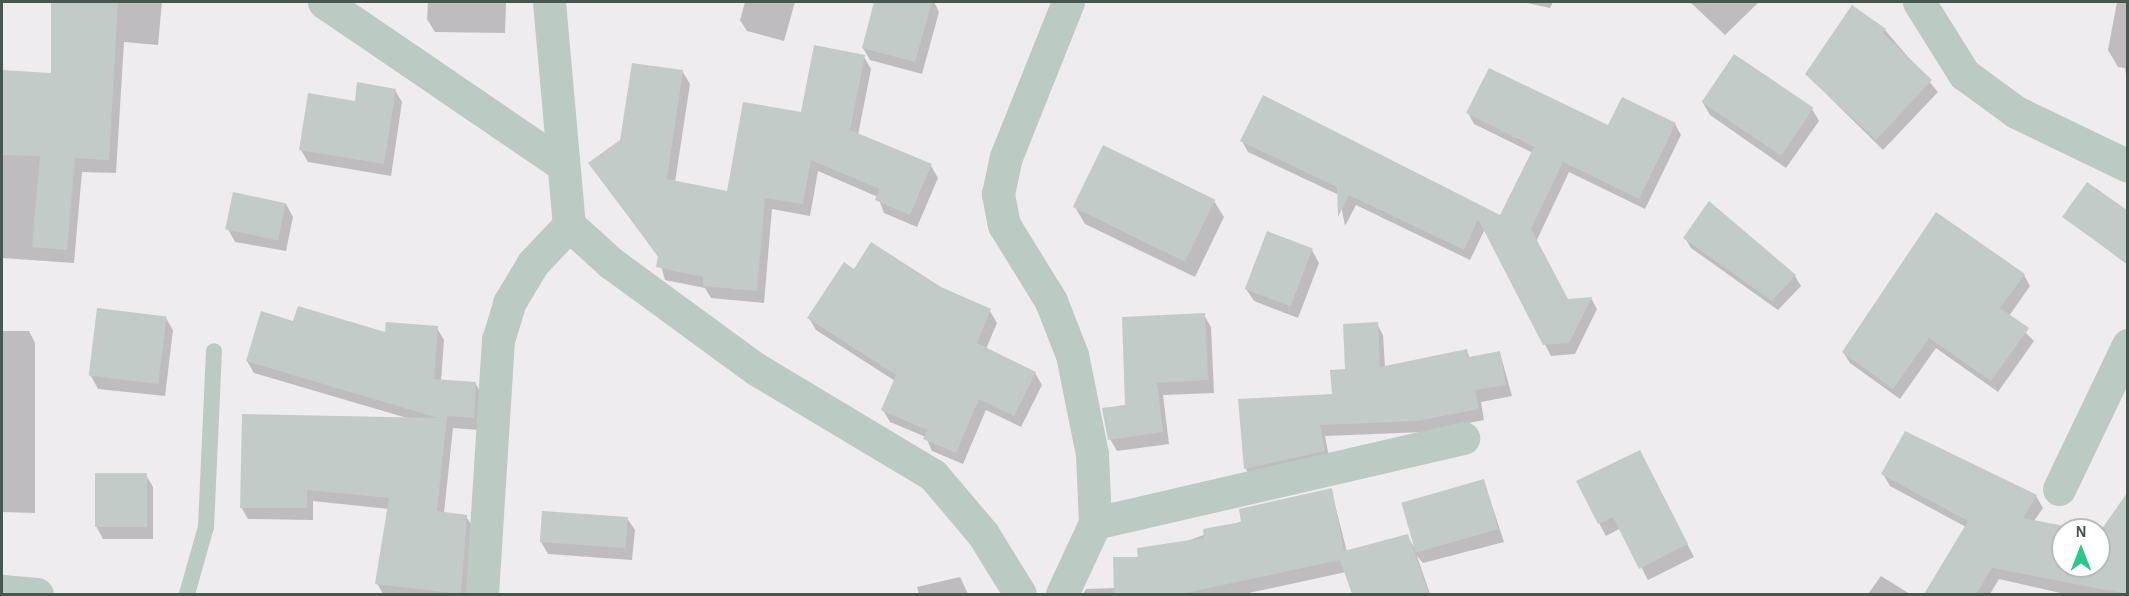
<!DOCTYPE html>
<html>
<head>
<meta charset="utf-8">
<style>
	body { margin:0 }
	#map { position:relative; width:2129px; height:596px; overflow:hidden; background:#eeecee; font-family:"Alegreya Sans",sans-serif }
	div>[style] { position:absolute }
	.shadow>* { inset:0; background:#0003 }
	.building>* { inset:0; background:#c3cbc8; transform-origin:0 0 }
	.service>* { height:16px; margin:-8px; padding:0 8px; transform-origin:8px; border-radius:8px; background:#bbcac2 }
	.minor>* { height:33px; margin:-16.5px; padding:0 16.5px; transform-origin:16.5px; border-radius:16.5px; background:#bbcac2 }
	span { translate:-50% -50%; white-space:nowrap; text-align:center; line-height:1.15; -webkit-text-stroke:4.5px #fff; paint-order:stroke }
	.frame { position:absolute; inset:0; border:3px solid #46574f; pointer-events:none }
	.north { position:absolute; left:2051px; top:518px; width:60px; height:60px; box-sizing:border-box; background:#fff; border:2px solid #b5bcb9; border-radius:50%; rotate:0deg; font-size:16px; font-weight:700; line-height:24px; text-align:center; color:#46574f }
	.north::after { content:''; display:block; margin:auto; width:21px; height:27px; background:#2cc889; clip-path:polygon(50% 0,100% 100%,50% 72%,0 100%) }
</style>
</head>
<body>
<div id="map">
	<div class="shadow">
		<i style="clip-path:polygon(52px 2px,162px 2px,158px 45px,124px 42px,116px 173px,82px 172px,74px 263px,2px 258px,2px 72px,53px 74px)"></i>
		<i style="clip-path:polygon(428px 2px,506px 2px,505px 33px,435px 32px,427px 19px)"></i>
		<i style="clip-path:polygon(745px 2px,795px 2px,784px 41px,747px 31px,740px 20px)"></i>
		<i style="clip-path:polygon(876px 2px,934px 2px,939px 12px,922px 74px,870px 60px,863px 48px)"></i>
		<i style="clip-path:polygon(1523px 2px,1553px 2px,1550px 8px)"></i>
		<i style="clip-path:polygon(1690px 2px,1759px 2px,1725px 35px)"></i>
		<i style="clip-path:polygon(2117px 2px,2128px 2px,2128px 89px,2125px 68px,2118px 67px,2108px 50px)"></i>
		<i style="clip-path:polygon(1885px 30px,1938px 92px,1883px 150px,1806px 74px)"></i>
		<i style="clip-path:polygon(864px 57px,871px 69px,858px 135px,931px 166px,938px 178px,917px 227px,884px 213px,878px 197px,818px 171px,810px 216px,772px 209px,764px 303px,711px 298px,705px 288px,665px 280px,659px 258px,590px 163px,621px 140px,683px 72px,690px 84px,675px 182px,728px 193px)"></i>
		<i style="clip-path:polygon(395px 90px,402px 102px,391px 176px,308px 162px,301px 150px,356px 102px)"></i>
		<i style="clip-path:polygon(1703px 103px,1812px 109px,1819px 121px,1786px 168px,1710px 115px)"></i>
		<i style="clip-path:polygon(1468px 113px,1609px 127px,1675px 124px,1681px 135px,1645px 209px,1569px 172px,1536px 242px,1568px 301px,1591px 298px,1597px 309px,1575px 354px,1551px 356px,1485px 229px,1470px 260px,1356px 205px,1345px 226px,1339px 195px,1248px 152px,1242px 141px,1501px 217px,1533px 153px,1474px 124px)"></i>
		<i style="clip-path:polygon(2088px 184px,2128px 212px,2128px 265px,2064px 217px)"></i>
		<i style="clip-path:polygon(1214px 201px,1224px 217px,1195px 277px,1085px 224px,1075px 207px)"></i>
		<i style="clip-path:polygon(1709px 203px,1795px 276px,1801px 286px,1778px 310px,1691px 248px,1685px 238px)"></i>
		<i style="clip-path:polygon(286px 204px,293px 217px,286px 251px,235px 242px,228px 229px)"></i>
		<i style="clip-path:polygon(1312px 250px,1319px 263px,1298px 318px,1254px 301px,1246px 289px)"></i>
		<i style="clip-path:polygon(855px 271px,940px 288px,990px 311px,997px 323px,986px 349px,1035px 373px,1042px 385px,1021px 427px,986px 410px,963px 464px,932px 451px,926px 437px,890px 422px,883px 410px,895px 381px,816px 330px,809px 318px)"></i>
		<i style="clip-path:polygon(2024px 275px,2030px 286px,2009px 316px,2034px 341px,1998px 392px,1936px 348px,1900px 399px,1850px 363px,1843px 352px)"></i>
		<i style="clip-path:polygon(1204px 315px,1211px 327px,1214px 393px,1163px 395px,1169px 444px,1117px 451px,1110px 439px,1127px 406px)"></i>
		<i style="clip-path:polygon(166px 318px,173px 330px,165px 396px,98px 389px,91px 376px)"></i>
		<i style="clip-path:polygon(294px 323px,386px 334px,437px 328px,444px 340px,441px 381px,476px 384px,482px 396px,480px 430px,453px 428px,444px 513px,466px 516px,473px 528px,468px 594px,383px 594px,377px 583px,389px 509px,313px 501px,313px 520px,248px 519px,241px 507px,407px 418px,254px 373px,247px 361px)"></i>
		<i style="clip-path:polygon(1377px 324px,1383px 335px,1385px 367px,1466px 351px,1471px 359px,1500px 353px,1512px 396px,1481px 402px,1484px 420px,1424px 432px,1325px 436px,1330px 462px,1252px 480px,1246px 469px,1240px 400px,1333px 395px)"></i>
		<i style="clip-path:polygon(2px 331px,29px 331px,35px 343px,35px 513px,2px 512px)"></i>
		<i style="clip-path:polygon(1646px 464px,1694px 557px,1648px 580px,1621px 528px,1606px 536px,1599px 523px)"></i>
		<i style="clip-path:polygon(1883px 474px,2036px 496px,2043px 508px,2034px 521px,2077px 530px,2063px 530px,2063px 566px,2099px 566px,2099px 534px,2128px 496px,2128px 594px,2065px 594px,1999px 579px,1990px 594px,1962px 594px,1945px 585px,1966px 527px,1890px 486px)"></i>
		<i style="clip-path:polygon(146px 475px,153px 487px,153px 539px,103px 539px,96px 526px)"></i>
		<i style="clip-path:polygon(1484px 481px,1504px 542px,1423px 563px,1417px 556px,1430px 594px,1353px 594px,1346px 572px,1244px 594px,1083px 594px,1086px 589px,1116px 588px,1140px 558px,1331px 489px,1347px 552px,1407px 536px,1414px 547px)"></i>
		<i style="clip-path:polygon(627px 518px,635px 530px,632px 560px,548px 554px,541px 542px)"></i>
		<i style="clip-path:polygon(1881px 576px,1910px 594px,1868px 594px)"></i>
		<i style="clip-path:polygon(960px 577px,968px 594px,919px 594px,917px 587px)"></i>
	</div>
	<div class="building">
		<i style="clip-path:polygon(51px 2px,118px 2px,109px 160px,75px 158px,67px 250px,32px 247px,40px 156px,2px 155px,2px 70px,51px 73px)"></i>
		<i style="clip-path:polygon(874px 2px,932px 2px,915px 62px,862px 48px)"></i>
		<i style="clip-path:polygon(1852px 5px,1886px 29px,1883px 33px,1932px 80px,1876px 140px,1805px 74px)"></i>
		<i style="clip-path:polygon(814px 45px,865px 55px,850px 130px,932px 164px,910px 215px,875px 200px,879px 189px,811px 160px,803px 204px,765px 198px,757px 291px,703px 286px,703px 277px,656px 267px,658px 256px,588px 163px,620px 140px,632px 63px,683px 70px,667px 179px,727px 191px,743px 102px,801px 112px)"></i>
		<i style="left:1734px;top:54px;width:96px;height:58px;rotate:34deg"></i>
		<i style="clip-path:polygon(1489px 68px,1608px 125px,1622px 97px,1676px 123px,1639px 199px,1563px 162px,1531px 229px,1568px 299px,1592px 297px,1569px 343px,1543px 345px,1478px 219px,1464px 250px,1349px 195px,1338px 217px,1337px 187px,1240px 141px,1263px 95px,1500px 215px,1534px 147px,1466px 113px)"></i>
		<i style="clip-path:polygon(357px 82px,396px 89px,384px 164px,299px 150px,308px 93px,355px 101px)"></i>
		<i style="left:1103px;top:145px;width:125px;height:69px;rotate:26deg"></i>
		<i style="clip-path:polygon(2087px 182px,2127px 210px,2127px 263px,2062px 217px)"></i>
		<i style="left:233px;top:192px;width:54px;height:38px;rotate:12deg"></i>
		<i style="clip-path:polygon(1709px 201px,1796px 275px,1772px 301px,1683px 238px)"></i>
		<i style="clip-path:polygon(1936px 212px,2025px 274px,2000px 308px,2029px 328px,1991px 381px,1929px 338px,1893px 389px,1842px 352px)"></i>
		<i style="left:1267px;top:231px;width:49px;height:62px;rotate:21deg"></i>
		<i style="clip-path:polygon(871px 242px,941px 287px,991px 309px,977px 343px,1036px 372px,1014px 416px,979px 399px,956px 453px,923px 439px,927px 430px,881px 410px,896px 375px,807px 318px,844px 262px,854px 269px)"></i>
		<i style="clip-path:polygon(298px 306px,385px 332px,386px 322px,438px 326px,434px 379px,476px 382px,474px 418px,447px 416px,437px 511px,467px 515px,461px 594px,375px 584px,389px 498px,307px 490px,307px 508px,240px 508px,242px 414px,438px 418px,246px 361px,261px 311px,293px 321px)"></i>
		<i style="left:97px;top:308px;width:70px;height:68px;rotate:7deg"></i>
		<i style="clip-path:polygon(1205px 313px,1208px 380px,1157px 383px,1163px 432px,1108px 440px,1102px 408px,1125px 405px,1122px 317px)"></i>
		<i style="clip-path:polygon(1378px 322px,1380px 367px,1467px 349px,1469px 357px,1500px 351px,1506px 385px,1475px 390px,1479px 409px,1417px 421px,1320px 425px,1325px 451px,1244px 469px,1238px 399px,1332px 394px,1330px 370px,1345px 369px,1343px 324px)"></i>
		<i style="clip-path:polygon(1905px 431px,2037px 495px,2023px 518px,2085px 530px,2063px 530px,2063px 566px,2099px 566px,2099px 533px,2127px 493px,2127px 594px,1992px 568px,1976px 594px,1924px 594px,1968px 521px,1881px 474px)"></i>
		<i style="clip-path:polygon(1640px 450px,1688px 544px,1639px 569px,1613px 517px,1598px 524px,1576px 481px)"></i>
		<i style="left:95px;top:473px;width:52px;height:54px"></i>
		<i style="left:1484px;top:479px;width:52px;height:86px;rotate:74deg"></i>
		<i style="clip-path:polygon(1332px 488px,1344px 551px,1408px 534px,1429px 594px,1352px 594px,1340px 560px,1181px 594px,1114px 594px,1113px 557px,1138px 557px,1137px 548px,1204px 538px,1203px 529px,1241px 522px,1239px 509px)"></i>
		<i style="left:542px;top:511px;width:86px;height:31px;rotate:4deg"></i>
	</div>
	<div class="service">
		<i style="left:187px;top:594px;width:70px;rotate:-74.2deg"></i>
		<i style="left:206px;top:527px;width:176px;rotate:-87.4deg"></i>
	</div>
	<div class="minor">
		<i style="left:324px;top:2px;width:289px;rotate:34.3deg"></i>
		<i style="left:549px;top:2px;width:224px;rotate:84.9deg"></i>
		<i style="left:569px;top:225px;width:57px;rotate:42.1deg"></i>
		<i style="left:611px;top:263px;width:180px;rotate:36.2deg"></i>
		<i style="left:756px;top:369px;width:206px;rotate:30.9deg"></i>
		<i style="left:933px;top:475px;width:77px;rotate:49.7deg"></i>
		<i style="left:983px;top:534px;width:70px;rotate:58.3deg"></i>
		<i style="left:1919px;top:2px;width:85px;rotate:58deg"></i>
		<i style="left:1964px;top:74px;width:64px;rotate:36.2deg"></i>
		<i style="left:2016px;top:112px;width:124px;rotate:25.7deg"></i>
		<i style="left:2059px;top:489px;width:160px;rotate:-64.4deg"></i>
		<i style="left:1095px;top:523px;width:378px;rotate:-13deg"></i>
		<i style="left:2px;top:591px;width:35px;rotate:5deg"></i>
		<i style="left:482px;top:594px;width:255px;rotate:-86.4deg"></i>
		<i style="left:498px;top:340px;width:39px;rotate:-73deg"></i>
		<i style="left:509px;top:303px;width:47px;rotate:-59deg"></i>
		<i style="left:533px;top:263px;width:52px;rotate:-46.5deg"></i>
		<i style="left:1062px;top:594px;width:78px;rotate:-65.1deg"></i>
		<i style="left:1095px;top:523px;width:69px;rotate:-92.5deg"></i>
		<i style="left:1092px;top:454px;width:101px;rotate:-101.4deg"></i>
		<i style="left:1072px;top:355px;width:58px;rotate:-111.3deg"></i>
		<i style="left:1051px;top:301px;width:89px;rotate:-121.7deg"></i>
		<i style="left:1004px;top:225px;width:32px;rotate:-101deg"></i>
		<i style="left:998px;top:194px;width:38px;rotate:-78deg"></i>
		<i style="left:1006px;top:157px;width:167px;rotate:-68.2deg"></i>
	</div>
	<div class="frame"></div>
	<div class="north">N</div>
</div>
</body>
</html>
